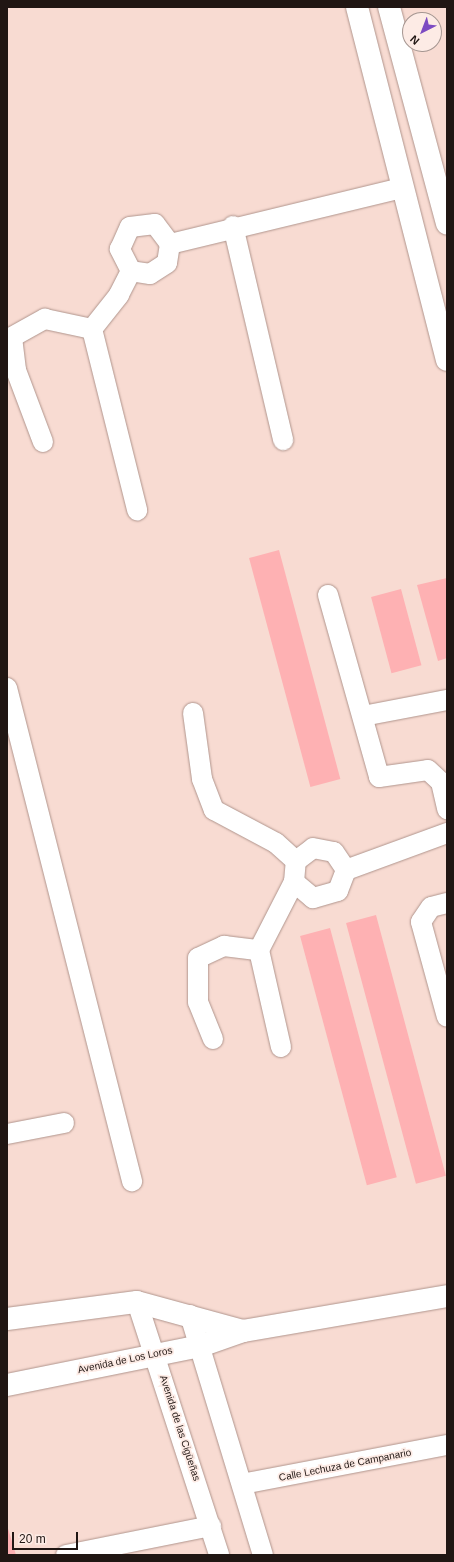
<!DOCTYPE html>
<html>
<head>
<meta charset="utf-8">
<style>
	body { margin:0 }
	#map { position:relative; width:454px; height:1562px; overflow:hidden; background:#f8dbd2; font-family:Helvetica,sans-serif }
	div>[style] { position:absolute }
	.building>* { inset:0; background:#feb1b3; transform-origin:0 0 }
	.roads { filter:drop-shadow(0 0 1px #b0958d) drop-shadow(0 0 1px #b0958d) }
	.minor>* { height:20px; margin:-10px; padding:0 10px; transform-origin:10px; border-radius:10px; background:#fff }
	.secondary>* { height:22px; margin:-11px; padding:0 11px; transform-origin:11px; border-radius:11px; background:#fff }
	span { translate:-50% -50%; white-space:nowrap; text-align:center; line-height:1.15; -webkit-text-stroke:3.5px #fdebe5; paint-order:stroke }
	.street-label { font-size:10px; color:#201613 }
	.frame { position:absolute; inset:0; border:8px solid #201613; pointer-events:none }
	.north { position:absolute; left:402px; top:12px; width:40px; height:40px; box-sizing:border-box; background:#fdebe5; border:1px solid #a59691; border-radius:50%; rotate:222deg; font-size:11px; font-weight:700; line-height:16px; text-align:center; color:#201613 }
	.north::after { content:''; display:block; margin:auto; width:14px; height:18px; background:#7d4bc2; clip-path:polygon(50% 0,100% 100%,50% 72%,0 100%) }
	.scale { position:absolute; left:12px; top:1532px; width:66px; height:18px; box-sizing:border-box; border:2px solid #201613; border-top:0; padding-left:5px; font-size:12px; line-height:14px; white-space:nowrap; color:#201613; -webkit-text-stroke:3px #fdebe5; paint-order:stroke }
</style>
</head>
<body>
<div id="map">
	<div class="building">
		<i style="left:279px;top:550px;width:237px;height:31px;rotate:75deg"></i>
		<i style="clip-path:polygon(447px 578px,447px 658px,438px 661px,417px 585px)"></i>
		<i style="left:401px;top:589px;width:79px;height:31px;rotate:75deg"></i>
		<i style="left:376px;top:915px;width:270px;height:31px;rotate:75deg"></i>
		<i style="left:330px;top:928px;width:258px;height:31px;rotate:75deg"></i>
		<i style="clip-path:polygon(7px 1525px,16px 1555px,7px 1555px)"></i>
	</div>
	<div class="roads">
		<div class="minor">
			<i style="left:155px;top:224px;width:25px;rotate:53deg"></i>
			<i style="left:170px;top:244px;width:19px;rotate:99deg"></i>
			<i style="left:167px;top:263px;width:20px;rotate:147deg"></i>
			<i style="left:150px;top:274px;width:19px;rotate:-171deg"></i>
			<i style="left:131px;top:271px;width:25px;rotate:-117deg"></i>
			<i style="left:120px;top:249px;width:24px;rotate:-66deg"></i>
			<i style="left:130px;top:227px;width:25px;rotate:-7deg"></i>
			<i style="left:233px;top:226px;width:220px;rotate:76.8deg"></i>
			<i style="left:170px;top:244px;width:239px;rotate:-13.6deg"></i>
			<i style="left:131px;top:271px;width:27px;rotate:117deg"></i>
			<i style="left:119px;top:295px;width:43px;rotate:128.5deg"></i>
			<i style="left:92px;top:329px;width:187px;rotate:76deg"></i>
			<i style="left:43px;top:442px;width:77px;rotate:-110.6deg"></i>
			<i style="left:16px;top:370px;width:33px;rotate:-97deg"></i>
			<i style="left:12px;top:337px;width:38px;rotate:-29deg"></i>
			<i style="left:45px;top:319px;width:48px;rotate:12deg"></i>
			<i style="left:328px;top:595px;width:189px;rotate:74.3deg"></i>
			<i style="left:379px;top:777px;width:49px;rotate:-8.1deg"></i>
			<i style="left:428px;top:770px;width:18px;rotate:43deg"></i>
			<i style="left:441px;top:782px;width:28px;rotate:77deg"></i>
			<i style="left:7px;top:688px;width:509px;rotate:75.77deg"></i>
			<i style="left:193px;top:713px;width:67px;rotate:82.2deg"></i>
			<i style="left:202px;top:779px;width:33px;rotate:69deg"></i>
			<i style="left:214px;top:810px;width:70px;rotate:28deg"></i>
			<i style="left:276px;top:843px;width:27px;rotate:42deg"></i>
			<i style="left:363px;top:716px;width:86px;rotate:-10.8deg"></i>
			<i style="left:313px;top:848px;width:21px;rotate:11deg"></i>
			<i style="left:334px;top:852px;width:22px;rotate:56deg"></i>
			<i style="left:346px;top:870px;width:22px;rotate:111deg"></i>
			<i style="left:338px;top:891px;width:26px;rotate:164deg"></i>
			<i style="left:313px;top:898px;width:25px;rotate:-140deg"></i>
			<i style="left:294px;top:882px;width:21px;rotate:-85deg"></i>
			<i style="left:296px;top:861px;width:21px;rotate:-37deg"></i>
			<i style="left:346px;top:870px;width:108px;rotate:-20.1deg"></i>
			<i style="left:447px;top:903px;width:16px;rotate:166deg"></i>
			<i style="left:431px;top:907px;width:18px;rotate:124deg"></i>
			<i style="left:421px;top:922px;width:98px;rotate:74.7deg"></i>
			<i style="left:213px;top:1039px;width:40px;rotate:-112deg"></i>
			<i style="left:198px;top:1002px;width:44px;rotate:-90deg"></i>
			<i style="left:198px;top:958px;width:29px;rotate:-25deg"></i>
			<i style="left:224px;top:946px;width:35px;rotate:7deg"></i>
			<i style="left:281px;top:1047px;width:99px;rotate:-102.8deg"></i>
			<i style="left:259px;top:950px;width:76px;rotate:-62.8deg"></i>
			<i style="left:7px;top:1134px;width:58px;rotate:-10.9deg"></i>
			<i style="left:137px;top:1302px;width:266px;rotate:72deg"></i>
			<i style="left:190px;top:1315px;width:251px;rotate:73.1deg"></i>
			<i style="left:242px;top:1484px;width:209px;rotate:-10.8deg"></i>
			<i style="left:66px;top:1555px;width:148px;rotate:-11.3deg"></i>
		</div>
		<div class="secondary">
			<i style="left:357px;top:7px;width:364px;rotate:75.7deg"></i>
			<i style="left:389px;top:7px;width:224px;rotate:75deg"></i>
			<i style="left:7px;top:1319px;width:131px;rotate:-7.5deg"></i>
			<i style="left:137px;top:1302px;width:110px;rotate:15.3deg"></i>
			<i style="left:7px;top:1385px;width:197px;rotate:-11.4deg"></i>
			<i style="left:200px;top:1346px;width:46px;rotate:-19.2deg"></i>
			<i style="left:243px;top:1331px;width:207px;rotate:-9.7deg"></i>
		</div>
	</div>
	<div class="street-label">
		<span style="left:125px;top:1360px;rotate:-12deg">Avenida de Los Loros</span>
		<span style="left:180px;top:1428px;rotate:72deg">Avenida de las Cigüeñas</span>
		<span style="left:345px;top:1465px;rotate:-11deg">Calle Lechuza de Campanario</span>
	</div>
	<div class="frame"></div>
	<div class="north">N</div>
	<div class="scale">20 m</div>
</div>
</body>
</html>
